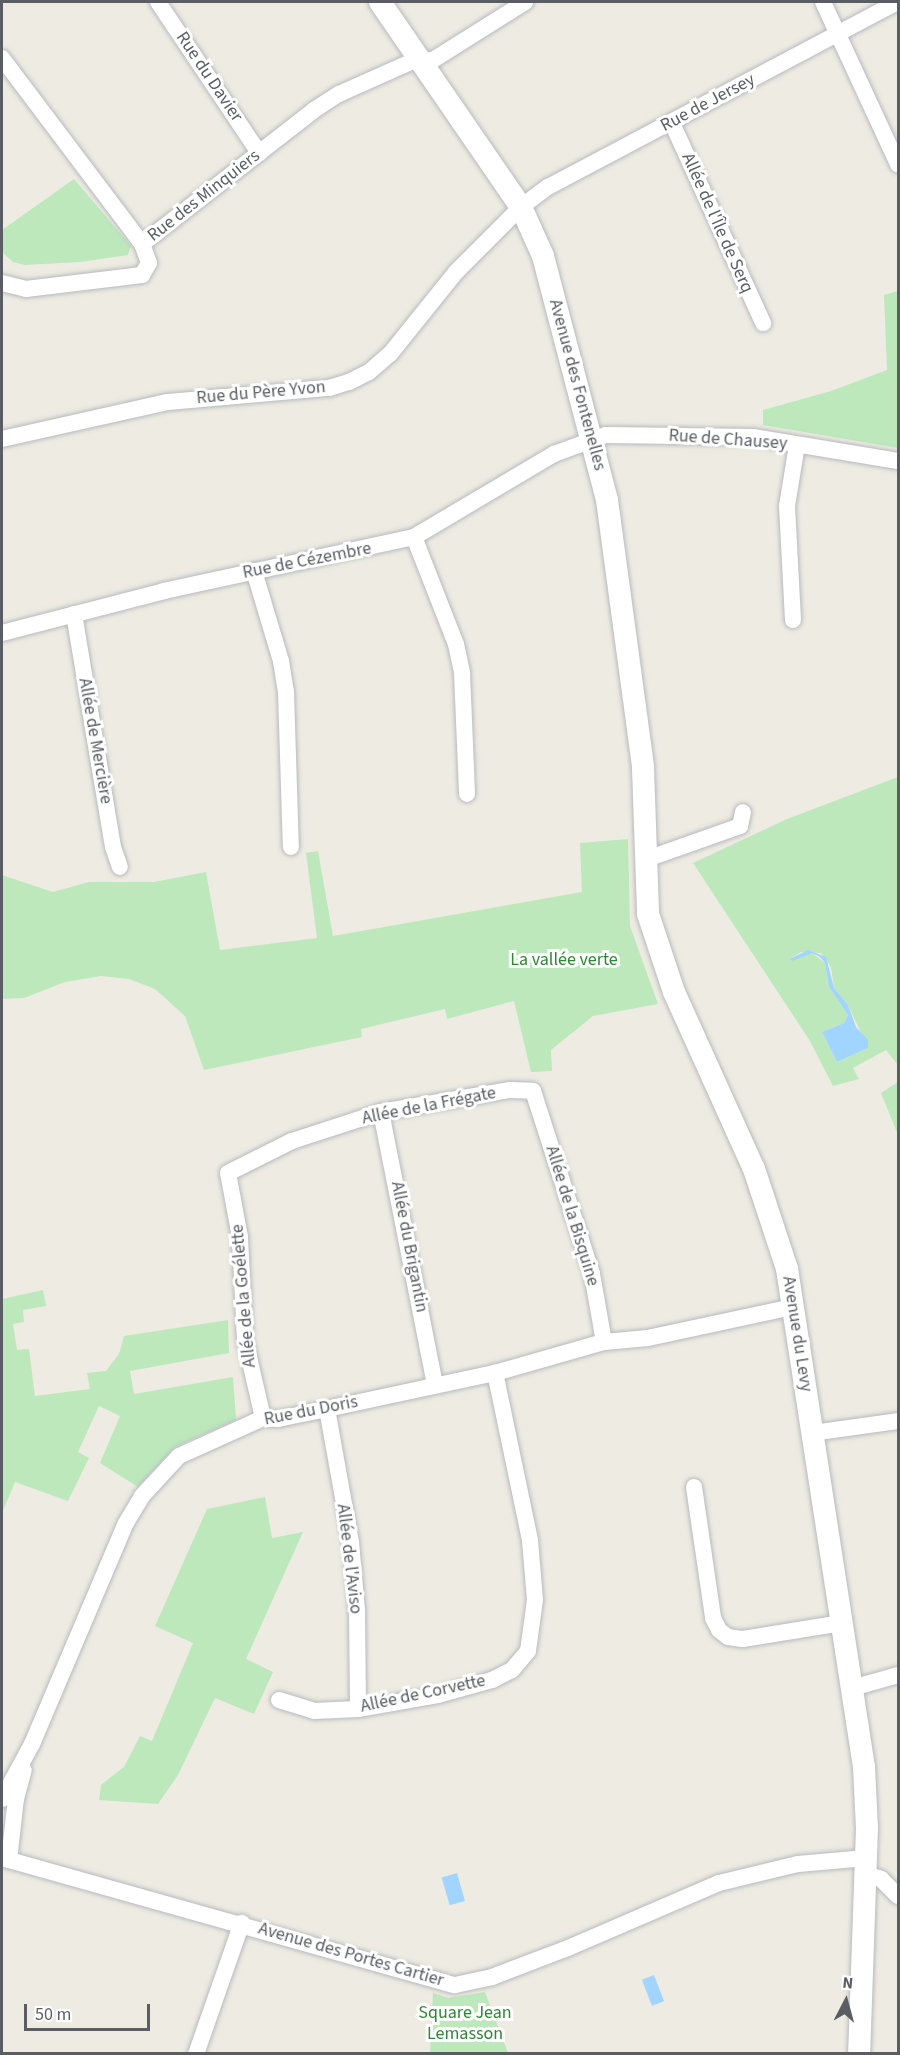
<!DOCTYPE html>
<html>
<head>
<meta charset="utf-8">
<style>
	body { margin:0 }
	#map { position:relative; width:900px; height:2055px; overflow:hidden; background:#eeece2; font-family:"Source Sans 3",sans-serif }
	div>[style] { position:absolute }
	.green>* { inset:0; background:#bce8bc }
	.water>* { inset:0; background:#a1d5ff; transform-origin:0 0 }
	.roads { filter:drop-shadow(0 0 2px #b7babf) drop-shadow(0 0 2px #b7babf) }
	.street>* { height:16px; margin:-8px; padding:0 8px; transform-origin:8px; border-radius:8px; background:#fff }
	.secondary>* { height:22px; margin:-11px; padding:0 11px; transform-origin:11px; border-radius:11px; background:#fff }
	span { translate:-50% -50%; white-space:nowrap; text-align:center; line-height:1.15; -webkit-text-stroke:6px #fff; paint-order:stroke }
	.street-label { font-size:18px; color:#5a5e64 }
	.park-label { font-size:18px; color:#2f8634 }
	.frame { position:absolute; inset:0; border:3px solid #5a5e64; pointer-events:none }
	.north { position:absolute; left:816px; top:1971px; width:60px; height:60px; -webkit-text-stroke:4px #fff; paint-order:stroke; rotate:6deg; font-size:16px; font-weight:700; line-height:24px; text-align:center; color:#5a5e64 }
	.north::after { content:''; display:block; margin:auto; width:21px; height:27px; background:#5a5e64; clip-path:polygon(50% 0,100% 100%,50% 72%,0 100%) }
	.scale { position:absolute; left:24px; top:2004px; width:126px; height:27px; box-sizing:border-box; border:3px solid #5a5e64; border-top:0; padding-left:8px; font-size:18px; line-height:21px; white-space:nowrap; color:#5a5e64; -webkit-text-stroke:4px #fff; paint-order:stroke }
</style>
</head>
<body>
<div id="map">
	<div class="green">
		<i style="clip-path:polygon(74px 179px,131px 246px,128px 255px,80px 262px,25px 265px,13px 262px,2px 252px,2px 230px)"></i>
		<i style="clip-path:polygon(898px 291px,898px 448px,763px 425px,763px 410px,831px 391px,887px 370px,884px 295px)"></i>
		<i style="clip-path:polygon(evenodd,898px 777px,898px 1065px,886px 1050px,853px 1068px,859px 1079px,833px 1086px,810px 1041px,693px 863px,787px 819px,898px 777px,801px 952px,821px 953px,831px 967px,834px 988px,848px 1005px,868px 1048px,837px 1062px,822px 1032px,844px 1023px,848px 1015px,829px 987px,825px 963px,812px 953px,790px 959px,801px 952px)"></i>
		<i style="clip-path:polygon(628px 839px,630px 926px,658px 1004px,593px 1016px,551px 1050px,552px 1071px,531px 1072px,514px 1001px,447px 1019px,445px 1009px,361px 1029px,362px 1037px,204px 1070px,185px 1016px,155px 989px,129px 979px,101px 976px,65px 982px,24px 998px,2px 999px,2px 875px,53px 892px,89px 882px,154px 882px,206px 872px,220px 950px,317px 938px,306px 853px,318px 851px,333px 936px,582px 892px,580px 843px)"></i>
		<i style="clip-path:polygon(898px 1082px,898px 1135px,881px 1093px)"></i>
		<i style="clip-path:polygon(43px 1290px,46px 1306px,23px 1310px,24px 1322px,13px 1324px,17px 1350px,29px 1349px,35px 1396px,90px 1389px,87px 1373px,106px 1371px,119px 1354px,124px 1336px,228px 1320px,229px 1353px,130px 1371px,134px 1394px,233px 1377px,236px 1420px,175px 1447px,138px 1487px,100px 1463px,120px 1416px,99px 1406px,78px 1452px,89px 1458px,68px 1501px,15px 1482px,2px 1513px,2px 1299px)"></i>
		<i style="clip-path:polygon(265px 1497px,272px 1538px,303px 1532px,246px 1659px,273px 1672px,254px 1714px,215px 1698px,178px 1775px,158px 1804px,99px 1800px,101px 1785px,124px 1767px,140px 1736px,152px 1741px,193px 1643px,155px 1626px,207px 1509px)"></i>
		<i style="clip-path:polygon(485px 1992px,508px 2053px,430px 2053px,433px 1993px,448px 1998px)"></i>
	</div>
	<div class="water">
		<i style="clip-path:polygon(808px 950px,826px 957px,834px 988px,848px 1005px,856px 1027px,868px 1040px,868px 1048px,837px 1062px,822px 1032px,844px 1023px,848px 1015px,829px 987px,825px 963px,820px 957px,812px 953px,792px 961px,790px 959px)"></i>
		<i style="left:457px;top:1873px;width:29px;height:16px;rotate:74deg"></i>
		<i style="left:654px;top:1975px;width:28px;height:13px;rotate:69deg"></i>
	</div>
	<div class="roads">
		<div class="street">
			<i style="left:158px;top:2px;width:182px;rotate:56.2deg"></i>
			<i style="left:823px;top:2px;width:179px;rotate:65.2deg"></i>
			<i style="left:2px;top:58px;width:233px;rotate:53deg"></i>
			<i style="left:672px;top:123px;width:220px;rotate:65.5deg"></i>
			<i style="left:2px;top:283px;width:25px;rotate:14deg"></i>
			<i style="left:26px;top:289px;width:117px;rotate:-6.9deg"></i>
			<i style="left:142px;top:275px;width:14px;rotate:-60deg"></i>
			<i style="left:149px;top:263px;width:20px;rotate:-110deg"></i>
			<i style="left:142px;top:244px;width:218px;rotate:-37.9deg"></i>
			<i style="left:314px;top:110px;width:30px;rotate:-33deg"></i>
			<i style="left:339px;top:94px;width:81px;rotate:-24deg"></i>
			<i style="left:413px;top:61px;width:20px;rotate:-3deg"></i>
			<i style="left:433px;top:60px;width:109px;rotate:-32.2deg"></i>
			<i style="left:2px;top:439px;width:170px;rotate:-12.6deg"></i>
			<i style="left:168px;top:402px;width:162px;rotate:-5deg"></i>
			<i style="left:329px;top:388px;width:21px;rotate:-17deg"></i>
			<i style="left:349px;top:382px;width:22px;rotate:-27deg"></i>
			<i style="left:369px;top:372px;width:28px;rotate:-41deg"></i>
			<i style="left:390px;top:354px;width:105px;rotate:-51.2deg"></i>
			<i style="left:456px;top:272px;width:92px;rotate:-45deg"></i>
			<i style="left:521px;top:207px;width:34px;rotate:-37deg"></i>
			<i style="left:548px;top:187px;width:396px;rotate:-27.9deg"></i>
			<i style="left:414px;top:537px;width:115px;rotate:68.6deg"></i>
			<i style="left:456px;top:644px;width:30px;rotate:78deg"></i>
			<i style="left:462px;top:673px;width:121px;rotate:87.6deg"></i>
			<i style="left:254px;top:571px;width:94px;rotate:73.3deg"></i>
			<i style="left:281px;top:661px;width:31px;rotate:81deg"></i>
			<i style="left:286px;top:692px;width:155px;rotate:88.2deg"></i>
			<i style="left:74px;top:614px;width:236px;rotate:80.5deg"></i>
			<i style="left:113px;top:847px;width:21px;rotate:71deg"></i>
			<i style="left:793px;top:620px;width:114px;rotate:-93deg"></i>
			<i style="left:787px;top:506px;width:62px;rotate:-80.7deg"></i>
			<i style="left:2px;top:633px;width:167px;rotate:-14.5deg"></i>
			<i style="left:164px;top:591px;width:256px;rotate:-12.2deg"></i>
			<i style="left:414px;top:537px;width:163px;rotate:-30.7deg"></i>
			<i style="left:554px;top:454px;width:55px;rotate:-20.1deg"></i>
			<i style="left:606px;top:435px;width:147px;rotate:0.8deg"></i>
			<i style="left:753px;top:437px;width:147px;rotate:9.4deg"></i>
			<i style="left:644px;top:860px;width:102px;rotate:-19.5deg"></i>
			<i style="left:740px;top:826px;width:14px;rotate:-78deg"></i>
			<i style="left:381px;top:1112px;width:277px;rotate:78.8deg"></i>
			<i style="left:327px;top:1409px;width:135px;rotate:79.8deg"></i>
			<i style="left:351px;top:1542px;width:68px;rotate:85deg"></i>
			<i style="left:357px;top:1610px;width:99px;rotate:89.4deg"></i>
			<i style="left:263px;top:1418px;width:80px;rotate:-103deg"></i>
			<i style="left:245px;top:1340px;width:103px;rotate:-92.8deg"></i>
			<i style="left:240px;top:1237px;width:65px;rotate:-100.6deg"></i>
			<i style="left:228px;top:1173px;width:72px;rotate:-26.6deg"></i>
			<i style="left:292px;top:1141px;width:94px;rotate:-18deg"></i>
			<i style="left:381px;top:1112px;width:131px;rotate:-9.7deg"></i>
			<i style="left:510px;top:1090px;width:23px;rotate:2deg"></i>
			<i style="left:533px;top:1091px;width:192px;rotate:72.1deg"></i>
			<i style="left:592px;top:1274px;width:69px;rotate:80deg"></i>
			<i style="left:812px;top:1433px;width:87px;rotate:-7.9deg"></i>
			<i style="left:694px;top:1487px;width:132px;rotate:81.7deg"></i>
			<i style="left:713px;top:1618px;width:13px;rotate:63deg"></i>
			<i style="left:719px;top:1630px;width:11px;rotate:38deg"></i>
			<i style="left:728px;top:1637px;width:15px;rotate:8deg"></i>
			<i style="left:743px;top:1639px;width:100px;rotate:-9.2deg"></i>
			<i style="left:852px;top:1688px;width:48px;rotate:-15.8deg"></i>
			<i style="left:279px;top:1700px;width:37px;rotate:17deg"></i>
			<i style="left:314px;top:1711px;width:44px;rotate:-2.6deg"></i>
			<i style="left:358px;top:1709px;width:81px;rotate:-9.9deg"></i>
			<i style="left:438px;top:1695px;width:56px;rotate:-15.5deg"></i>
			<i style="left:492px;top:1680px;width:22px;rotate:-27deg"></i>
			<i style="left:512px;top:1670px;width:25px;rotate:-50deg"></i>
			<i style="left:528px;top:1651px;width:51px;rotate:-82.2deg"></i>
			<i style="left:535px;top:1600px;width:60px;rotate:-94.8deg"></i>
			<i style="left:530px;top:1540px;width:171px;rotate:-101.8deg"></i>
			<i style="left:2px;top:1799px;width:63px;rotate:-61.4deg"></i>
			<i style="left:32px;top:1744px;width:240px;rotate:-67deg"></i>
			<i style="left:126px;top:1523px;width:31px;rotate:-59deg"></i>
			<i style="left:142px;top:1496px;width:54px;rotate:-47.2deg"></i>
			<i style="left:179px;top:1456px;width:92px;rotate:-24.3deg"></i>
			<i style="left:263px;top:1418px;width:15px;rotate:4deg"></i>
			<i style="left:278px;top:1419px;width:50px;rotate:-11.5deg"></i>
			<i style="left:327px;top:1409px;width:172px;rotate:-12.1deg"></i>
			<i style="left:495px;top:1373px;width:113px;rotate:-15.9deg"></i>
			<i style="left:604px;top:1342px;width:44px;rotate:-5.2deg"></i>
			<i style="left:648px;top:1338px;width:148px;rotate:-12.1deg"></i>
			<i style="left:2px;top:1858px;width:470px;rotate:15.7deg"></i>
			<i style="left:455px;top:1985px;width:38px;rotate:-12deg"></i>
			<i style="left:492px;top:1977px;width:81px;rotate:-20.9deg"></i>
			<i style="left:568px;top:1948px;width:164px;rotate:-23.3deg"></i>
			<i style="left:719px;top:1883px;width:81px;rotate:-13.5deg"></i>
			<i style="left:798px;top:1864px;width:68px;rotate:-5deg"></i>
			<i style="left:9px;top:1860px;width:61px;rotate:-83.5deg"></i>
			<i style="left:16px;top:1799px;width:30px;rotate:-75deg"></i>
			<i style="left:866px;top:1874px;width:16px;rotate:18deg"></i>
			<i style="left:881px;top:1879px;width:24px;rotate:45deg"></i>
			<i style="left:196px;top:2054px;width:139px;rotate:-70.7deg"></i>
		</div>
		<div class="secondary">
			<i style="left:380px;top:2px;width:249px;rotate:55.5deg"></i>
			<i style="left:521px;top:207px;width:54px;rotate:65.8deg"></i>
			<i style="left:543px;top:256px;width:252px;rotate:75.3deg"></i>
			<i style="left:607px;top:500px;width:270px;rotate:82.3deg"></i>
			<i style="left:643px;top:768px;width:146px;rotate:88deg"></i>
			<i style="left:648px;top:914px;width:82px;rotate:71.6deg"></i>
			<i style="left:674px;top:992px;width:194px;rotate:65.7deg"></i>
			<i style="left:754px;top:1169px;width:105px;rotate:71.7deg"></i>
			<i style="left:787px;top:1269px;width:504px;rotate:81.21deg"></i>
			<i style="left:864px;top:1767px;width:61px;rotate:87.2deg"></i>
			<i style="left:867px;top:1828px;width:226px;rotate:92deg"></i>
		</div>
	</div>
	<div class="street-label">
		<span style="left:209px;top:77px;rotate:56deg">Rue du Davier</span>
		<span style="left:708px;top:103px;rotate:-28deg">Rue de Jersey</span>
		<span style="left:204px;top:196px;rotate:-38deg">Rue des Minquiers</span>
		<span style="left:717px;top:223px;rotate:66deg">Allée de l'Île de Serq</span>
		<span style="left:577px;top:385px;rotate:75deg">Avenue des Fontenelles</span>
		<span style="left:261px;top:393px;rotate:-5deg">Rue du Père Yvon</span>
		<span style="left:728px;top:440px;rotate:4deg">Rue de Chausey</span>
		<span style="left:307px;top:561px;rotate:-11deg">Rue de Cézembre</span>
		<span style="left:95px;top:741px;rotate:80deg">Allée de Mercière</span>
		<span style="left:429px;top:1106px;rotate:-11deg">Allée de la Frégate</span>
		<span style="left:572px;top:1216px;rotate:73deg">Allée de la Bisquine</span>
		<span style="left:409px;top:1247px;rotate:79deg">Allée du Brigantin</span>
		<span style="left:244px;top:1296px;rotate:-95deg">Allée de la Goélette</span>
		<span style="left:797px;top:1334px;rotate:81deg">Avenue du Levy</span>
		<span style="left:311px;top:1411px;rotate:-11deg">Rue du Doris</span>
		<span style="left:349px;top:1559px;rotate:83deg">Allée de l'Aviso</span>
		<span style="left:423px;top:1694px;rotate:-12deg">Allée de Corvette</span>
		<span style="left:351px;top:1955px;rotate:16deg">Avenue des Portes Cartier</span>
	</div>
	<div class="park-label">
		<span style="left:564px;top:960px">La vallée verte</span>
		<span style="left:465px;top:2024px">Square Jean<br>Lemasson</span>
	</div>
	<div class="frame"></div>
	<div class="north">N</div>
	<div class="scale">50 m</div>
</div>
</body>
</html>
